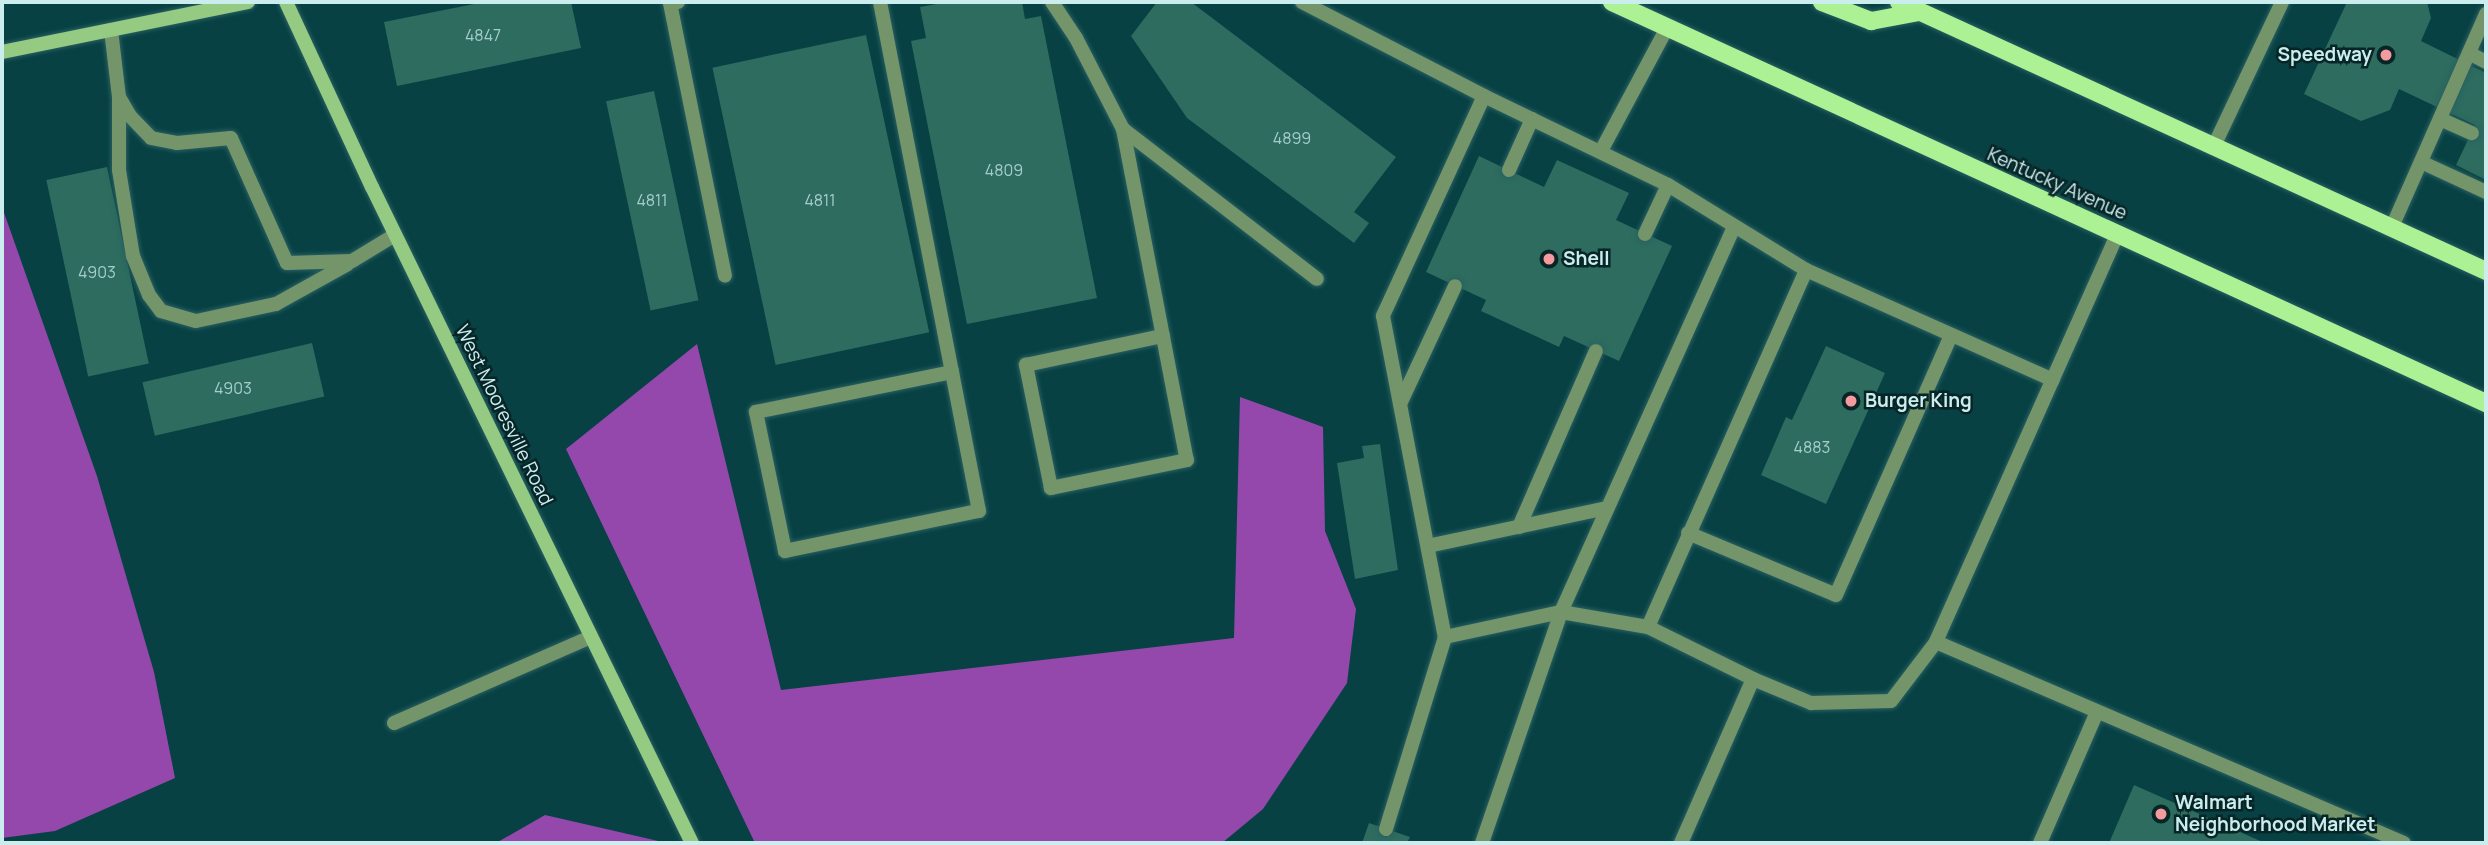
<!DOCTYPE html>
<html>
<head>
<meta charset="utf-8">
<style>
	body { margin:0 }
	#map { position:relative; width:2488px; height:845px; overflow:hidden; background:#074143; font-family:Manrope,sans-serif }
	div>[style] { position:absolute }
	.forest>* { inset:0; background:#9548ac }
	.building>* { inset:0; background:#2d6c5f; transform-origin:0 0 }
	.roads { filter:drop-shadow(0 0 2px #2a6062) drop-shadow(0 0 2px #2a6062) }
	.lane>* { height:14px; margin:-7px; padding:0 7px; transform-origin:7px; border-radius:7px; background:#749569 }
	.secondary>* { height:14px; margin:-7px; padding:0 7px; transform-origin:7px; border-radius:7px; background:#94ca82 }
	.primary>* { height:18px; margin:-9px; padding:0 9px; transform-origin:9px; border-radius:9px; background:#acf294 }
	.dots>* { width:19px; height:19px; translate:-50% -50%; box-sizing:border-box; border:4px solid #072526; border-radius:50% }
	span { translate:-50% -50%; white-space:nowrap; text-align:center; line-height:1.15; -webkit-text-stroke:5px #072526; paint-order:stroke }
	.number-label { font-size:16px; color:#a4cdca }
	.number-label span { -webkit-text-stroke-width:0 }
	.poi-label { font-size:19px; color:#ccedee; font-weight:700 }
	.right { translate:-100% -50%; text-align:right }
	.left { translate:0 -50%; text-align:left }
	.street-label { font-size:19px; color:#ccedee }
	.frame { position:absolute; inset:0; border:4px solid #ccedee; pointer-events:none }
</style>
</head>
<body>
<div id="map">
	<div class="forest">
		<i style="clip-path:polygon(2px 207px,97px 476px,154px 672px,175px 778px,55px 831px,2px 838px)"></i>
		<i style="clip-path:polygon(697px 344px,781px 690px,1234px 638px,1240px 397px,1323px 427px,1325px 531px,1356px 609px,1347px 683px,1263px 809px,1222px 843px,755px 843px,566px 449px)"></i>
		<i style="clip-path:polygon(545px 815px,667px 843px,496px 843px)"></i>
	</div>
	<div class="building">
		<i style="clip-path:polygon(484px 2px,571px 2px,581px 48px,397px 86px,384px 22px)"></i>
		<i style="clip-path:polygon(948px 2px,1022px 2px,1025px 19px,1041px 16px,1097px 298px,967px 324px,911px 41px,926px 38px,920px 7px)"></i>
		<i style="clip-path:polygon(1157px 2px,1191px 2px,1396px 157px,1354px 212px,1369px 223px,1354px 243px,1187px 118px,1131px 36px)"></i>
		<i style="clip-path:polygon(2347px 2px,2427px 2px,2431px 18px,2421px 41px,2486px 73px,2486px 180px,2456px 165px,2475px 125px,2399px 89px,2390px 110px,2361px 121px,2304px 94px)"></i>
		<i style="left:866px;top:35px;width:304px;height:157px;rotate:78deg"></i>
		<i style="left:654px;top:91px;width:214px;height:49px;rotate:78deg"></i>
		<i style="clip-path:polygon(1479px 156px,1544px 187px,1557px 160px,1629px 193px,1616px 220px,1672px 246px,1619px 361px,1564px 336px,1559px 347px,1481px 311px,1486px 300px,1426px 272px)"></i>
		<i style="left:107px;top:167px;width:201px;height:62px;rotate:78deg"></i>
		<i style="left:312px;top:343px;width:55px;height:174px;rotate:77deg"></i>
		<i style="clip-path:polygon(1826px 346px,1885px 373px,1826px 504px,1761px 475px,1786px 417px,1792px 420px)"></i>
		<i style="clip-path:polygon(1380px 444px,1398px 570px,1355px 579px,1337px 463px,1364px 458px,1362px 446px)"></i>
		<i style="clip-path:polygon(2134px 785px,2265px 843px,2109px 843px)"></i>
		<i style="clip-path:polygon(1369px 823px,1410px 837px,1407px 843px,1362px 843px)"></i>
	</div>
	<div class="roads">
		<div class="lane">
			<i style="left:678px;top:2px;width:8px;rotate:173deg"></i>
			<i style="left:670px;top:3px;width:278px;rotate:78.6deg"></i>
			<i style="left:880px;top:2px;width:377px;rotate:79deg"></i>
			<i style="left:952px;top:372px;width:200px;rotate:168.5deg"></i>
			<i style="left:756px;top:412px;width:142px;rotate:78.2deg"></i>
			<i style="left:785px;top:551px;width:198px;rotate:-11.7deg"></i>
			<i style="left:979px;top:511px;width:142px;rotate:-101deg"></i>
			<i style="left:1052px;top:2px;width:43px;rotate:56.3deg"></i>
			<i style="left:1076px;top:38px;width:102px;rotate:62.7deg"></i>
			<i style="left:1123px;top:129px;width:337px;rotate:79.1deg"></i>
			<i style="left:1187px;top:460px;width:139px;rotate:168.4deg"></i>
			<i style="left:1051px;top:488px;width:126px;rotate:-101.5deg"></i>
			<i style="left:1026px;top:365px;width:140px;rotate:-12deg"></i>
			<i style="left:1302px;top:2px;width:205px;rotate:27.3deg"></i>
			<i style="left:1484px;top:96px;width:204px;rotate:25.8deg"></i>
			<i style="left:1668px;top:185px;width:162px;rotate:31.6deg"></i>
			<i style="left:1806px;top:270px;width:270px;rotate:24deg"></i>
			<i style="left:111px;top:30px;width:67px;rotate:83.2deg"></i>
			<i style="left:119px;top:97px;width:22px;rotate:60deg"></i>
			<i style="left:130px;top:116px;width:30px;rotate:46deg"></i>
			<i style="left:151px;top:138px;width:26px;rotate:11deg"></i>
			<i style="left:177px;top:143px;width:54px;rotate:-5.3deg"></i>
			<i style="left:231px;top:138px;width:137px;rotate:65.9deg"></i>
			<i style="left:287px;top:263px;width:65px;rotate:-1.8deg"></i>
			<i style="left:352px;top:261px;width:50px;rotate:-31.2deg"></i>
			<i style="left:2469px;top:53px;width:19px;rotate:28deg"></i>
			<i style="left:1484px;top:96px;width:242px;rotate:114.7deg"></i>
			<i style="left:1383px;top:316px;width:327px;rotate:79.1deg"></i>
			<i style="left:1445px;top:637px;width:119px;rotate:-12.2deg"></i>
			<i style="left:1561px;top:612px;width:88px;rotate:9.8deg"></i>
			<i style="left:1648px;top:627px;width:117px;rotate:26.3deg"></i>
			<i style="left:1753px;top:679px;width:63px;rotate:22.5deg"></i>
			<i style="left:1811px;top:703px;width:80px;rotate:-1.4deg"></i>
			<i style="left:1891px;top:701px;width:74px;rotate:-52.7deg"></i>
			<i style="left:119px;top:100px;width:70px;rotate:90deg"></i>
			<i style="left:119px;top:170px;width:87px;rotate:80.8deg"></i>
			<i style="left:133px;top:256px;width:42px;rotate:67.7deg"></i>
			<i style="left:149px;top:295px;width:20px;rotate:53deg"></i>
			<i style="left:161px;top:311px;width:36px;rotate:16deg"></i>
			<i style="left:196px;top:321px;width:82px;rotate:-12deg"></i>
			<i style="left:276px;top:304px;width:82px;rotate:-29.1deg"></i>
			<i style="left:2440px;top:119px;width:35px;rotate:24deg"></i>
			<i style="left:1123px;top:129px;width:245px;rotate:37.7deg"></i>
			<i style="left:2214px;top:146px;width:159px;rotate:-64.7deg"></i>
			<i style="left:1601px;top:151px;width:140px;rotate:-61.8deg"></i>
			<i style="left:2421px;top:162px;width:72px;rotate:24.8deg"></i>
			<i style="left:1509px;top:170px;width:56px;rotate:-65.7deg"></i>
			<i style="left:2392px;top:227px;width:233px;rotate:-66.2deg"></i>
			<i style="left:1645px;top:234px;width:54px;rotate:-64.9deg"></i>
			<i style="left:2117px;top:235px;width:445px;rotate:114deg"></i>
			<i style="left:1936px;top:642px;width:509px;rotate:23.24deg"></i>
			<i style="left:1400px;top:404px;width:130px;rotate:-65deg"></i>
			<i style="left:1519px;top:527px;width:192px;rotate:-66.4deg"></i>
			<i style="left:1688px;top:533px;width:160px;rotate:22.7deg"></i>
			<i style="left:1836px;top:595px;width:283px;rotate:-66.1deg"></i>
			<i style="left:1428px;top:546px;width:183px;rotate:-12deg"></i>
			<i style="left:1648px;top:627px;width:390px;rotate:-66.1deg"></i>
			<i style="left:394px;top:723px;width:215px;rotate:-23.6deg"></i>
			<i style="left:1386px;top:829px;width:201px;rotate:-72.9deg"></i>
			<i style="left:1482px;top:843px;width:244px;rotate:-71.1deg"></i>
			<i style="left:1561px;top:612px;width:422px;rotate:-65.8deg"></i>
			<i style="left:1681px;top:843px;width:179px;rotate:-66.3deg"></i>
			<i style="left:2040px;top:843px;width:143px;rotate:-66.5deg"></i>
		</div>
		<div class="secondary">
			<i style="left:286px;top:2px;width:204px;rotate:65.1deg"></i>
			<i style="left:372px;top:187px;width:730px;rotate:64deg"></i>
			<i style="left:2px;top:52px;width:251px;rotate:-11.5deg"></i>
		</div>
		<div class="primary">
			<i style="left:1612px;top:2px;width:962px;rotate:24.65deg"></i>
			<i style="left:1822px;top:2px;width:53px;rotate:21.2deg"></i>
			<i style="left:1871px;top:21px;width:49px;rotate:-10.6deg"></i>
			<i style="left:1899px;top:2px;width:646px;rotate:24.62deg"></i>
		</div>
	</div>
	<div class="dots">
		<i style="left:2386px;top:55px;background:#f59b9d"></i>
		<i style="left:1549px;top:259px;background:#f59b9d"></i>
		<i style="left:1851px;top:401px;background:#f59b9d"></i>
		<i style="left:2161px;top:814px;background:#f59b9d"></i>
	</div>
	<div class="number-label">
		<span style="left:483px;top:35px">4847</span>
		<span style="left:1292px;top:138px">4899</span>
		<span style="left:1004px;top:170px">4809</span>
		<span style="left:652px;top:200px">4811</span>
		<span style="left:820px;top:200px">4811</span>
		<span style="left:97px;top:272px">4903</span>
		<span style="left:233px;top:388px">4903</span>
		<span style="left:1812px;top:447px">4883</span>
	</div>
	<div class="poi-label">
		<span class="right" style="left:2372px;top:55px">Speedway</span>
		<span class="left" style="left:1563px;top:259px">Shell</span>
		<span class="left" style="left:1865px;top:401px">Burger King</span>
		<span class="left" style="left:2175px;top:814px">Walmart<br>Neighborhood Market</span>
	</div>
	<div class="street-label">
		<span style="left:2057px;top:184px;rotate:24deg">Kentucky Avenue</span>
		<span style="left:504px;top:415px;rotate:64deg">West Mooresville Road</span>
	</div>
	<div class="frame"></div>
</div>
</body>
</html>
